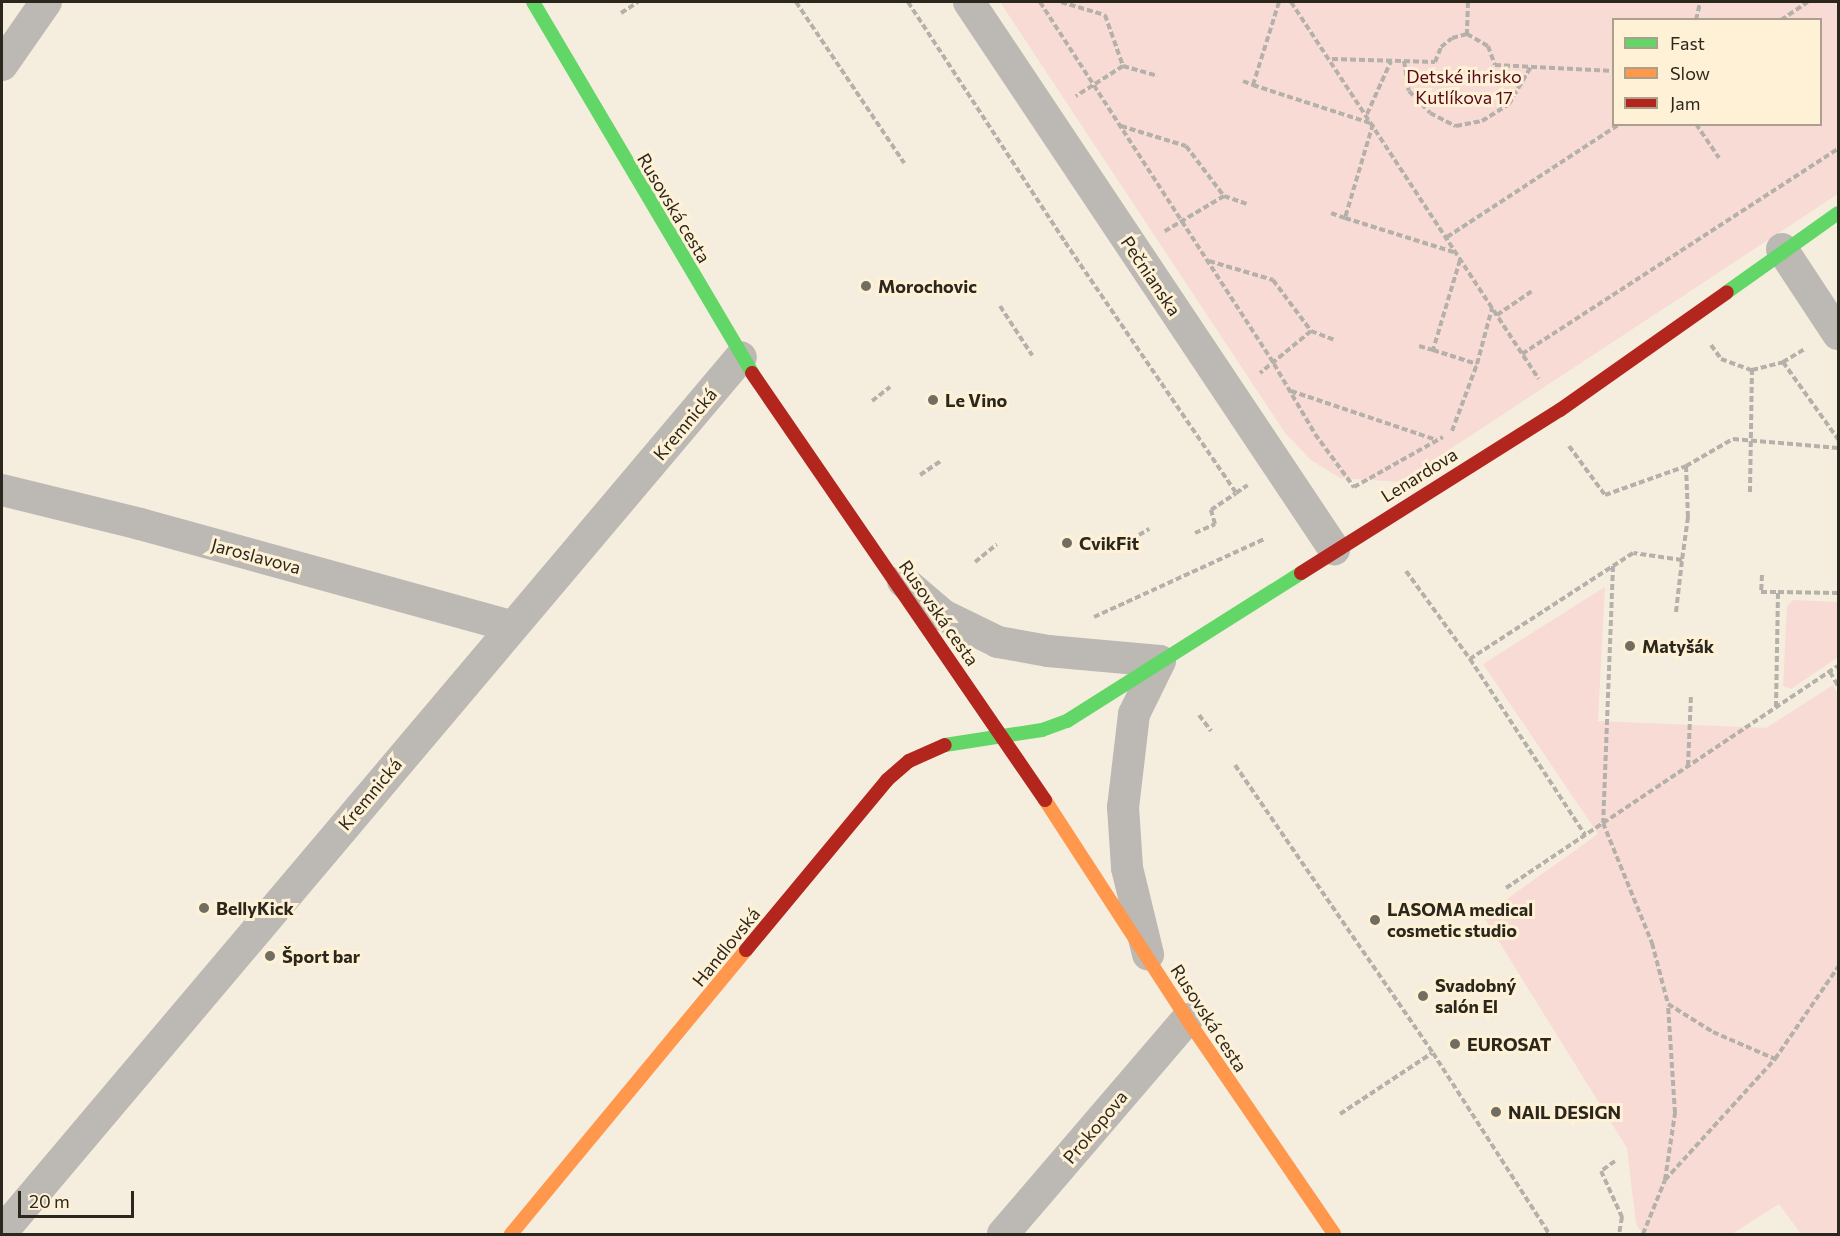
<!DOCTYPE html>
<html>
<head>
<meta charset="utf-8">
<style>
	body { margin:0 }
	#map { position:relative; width:1840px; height:1236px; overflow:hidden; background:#f5eedf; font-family:Commissioner,sans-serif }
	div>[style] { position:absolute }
	.green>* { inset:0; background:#f8dbd5 }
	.path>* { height:4px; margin-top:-2px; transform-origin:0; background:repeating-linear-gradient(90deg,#b5b1aa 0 6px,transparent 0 9px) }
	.street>* { height:32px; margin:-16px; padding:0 16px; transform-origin:16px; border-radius:16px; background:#bcb8b3 }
	.fast>* { height:14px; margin:-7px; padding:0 7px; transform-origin:7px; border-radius:7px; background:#63d668 }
	.slow>* { height:14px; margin:-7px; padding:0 7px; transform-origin:7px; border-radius:7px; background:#ff974d }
	.jam>* { height:14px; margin:-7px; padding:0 7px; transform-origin:7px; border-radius:7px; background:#b3261e }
	.dots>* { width:16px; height:16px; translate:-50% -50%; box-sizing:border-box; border:3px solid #fef1d6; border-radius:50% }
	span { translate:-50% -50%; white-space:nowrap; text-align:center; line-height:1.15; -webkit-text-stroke:6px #fef1d6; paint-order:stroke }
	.park-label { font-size:18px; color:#57081a }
	.street-label { font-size:18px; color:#2c271d }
	.poi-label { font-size:18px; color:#2c271d; font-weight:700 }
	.left { translate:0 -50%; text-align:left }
	.frame { position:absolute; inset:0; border:3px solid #2c271d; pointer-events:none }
	.legend { position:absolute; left:1612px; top:18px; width:210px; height:108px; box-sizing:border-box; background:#fef1d6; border:2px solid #aaa08c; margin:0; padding:8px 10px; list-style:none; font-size:18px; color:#2c271d }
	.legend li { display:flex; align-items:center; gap:12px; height:30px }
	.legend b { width:30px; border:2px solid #aaa08c }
	.scale { position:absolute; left:18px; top:1191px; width:116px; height:27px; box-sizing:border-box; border:3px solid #2c271d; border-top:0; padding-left:8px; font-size:18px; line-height:21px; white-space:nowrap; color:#2c271d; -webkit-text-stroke:4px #fef1d6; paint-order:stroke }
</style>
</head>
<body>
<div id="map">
	<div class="green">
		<i style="clip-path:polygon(evenodd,1000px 2px,1838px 2px,1838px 194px,1400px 482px,1340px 478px,1311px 460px,1285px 433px,1000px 2px,1614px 20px,1820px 20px,1820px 124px,1614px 124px,1614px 20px)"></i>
		<i style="clip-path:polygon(1605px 587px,1598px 721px,1766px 728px,1833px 685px,1838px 694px,1838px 1234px,1801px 1234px,1779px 1204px,1732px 1234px,1643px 1234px,1636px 1224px,1627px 1148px,1483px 916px,1598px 834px,1483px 664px)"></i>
		<i style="clip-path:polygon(1793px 600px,1838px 602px,1838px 657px,1791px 689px,1783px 686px,1787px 606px)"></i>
	</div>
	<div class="path">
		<i style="left:796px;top:2px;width:194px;rotate:56.1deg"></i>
		<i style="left:908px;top:2px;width:287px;rotate:56.8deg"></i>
		<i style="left:1065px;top:242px;width:304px;rotate:55.7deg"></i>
		<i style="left:1236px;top:493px;width:14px;rotate:-34deg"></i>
		<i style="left:1040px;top:2px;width:431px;rotate:57.1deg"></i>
		<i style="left:1274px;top:364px;width:81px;rotate:59.6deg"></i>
		<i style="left:1315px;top:434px;width:66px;rotate:53.7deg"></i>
		<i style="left:1354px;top:487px;width:102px;rotate:-29.3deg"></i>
		<i style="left:1061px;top:2px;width:46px;rotate:16.5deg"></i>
		<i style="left:1105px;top:15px;width:54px;rotate:70.6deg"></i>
		<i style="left:1123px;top:66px;width:56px;rotate:147.4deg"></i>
		<i style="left:1279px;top:2px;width:87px;rotate:107.4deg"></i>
		<i style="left:1253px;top:85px;width:126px;rotate:18deg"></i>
		<i style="left:1373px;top:124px;width:98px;rotate:106.6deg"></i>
		<i style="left:1345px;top:218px;width:117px;rotate:17.4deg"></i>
		<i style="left:1291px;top:2px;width:451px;rotate:56.7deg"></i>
		<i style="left:1468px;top:2px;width:32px;rotate:92deg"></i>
		<i style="left:1467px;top:34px;width:24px;rotate:30deg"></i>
		<i style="left:1488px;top:46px;width:20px;rotate:70deg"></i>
		<i style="left:1495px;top:65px;width:119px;rotate:2.9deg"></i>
		<i style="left:621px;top:13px;width:20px;rotate:-33deg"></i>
		<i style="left:1696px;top:20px;width:18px;rotate:-77deg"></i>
		<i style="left:1781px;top:20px;width:32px;rotate:-34deg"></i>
		<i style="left:1332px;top:59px;width:103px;rotate:1.7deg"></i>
		<i style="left:1435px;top:62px;width:16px;rotate:-68deg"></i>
		<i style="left:1441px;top:47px;width:14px;rotate:-39deg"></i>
		<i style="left:1452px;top:38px;width:16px;rotate:-15deg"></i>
		<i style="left:1404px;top:61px;width:30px;rotate:81deg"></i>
		<i style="left:1409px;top:91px;width:30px;rotate:46deg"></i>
		<i style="left:1430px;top:113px;width:29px;rotate:27deg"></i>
		<i style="left:1456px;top:126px;width:26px;rotate:-11deg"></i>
		<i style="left:1482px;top:121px;width:32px;rotate:-32deg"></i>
		<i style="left:1509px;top:104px;width:45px;rotate:-59.5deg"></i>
		<i style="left:1123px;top:66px;width:36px;rotate:16deg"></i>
		<i style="left:1243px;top:81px;width:11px;rotate:22deg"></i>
		<i style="left:1367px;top:114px;width:58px;rotate:-65.6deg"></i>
		<i style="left:1696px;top:124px;width:41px;rotate:55.9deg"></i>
		<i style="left:1121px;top:126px;width:68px;rotate:17.1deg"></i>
		<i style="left:1186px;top:146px;width:63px;rotate:52.8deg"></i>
		<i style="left:1224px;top:196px;width:69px;rotate:149.3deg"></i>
		<i style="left:1224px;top:196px;width:24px;rotate:19deg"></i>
		<i style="left:1331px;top:213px;width:15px;rotate:20deg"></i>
		<i style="left:1447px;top:237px;width:207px;rotate:-33.2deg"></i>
		<i style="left:1460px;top:260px;width:94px;rotate:106.7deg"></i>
		<i style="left:1433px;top:350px;width:46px;rotate:17.7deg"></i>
		<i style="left:1477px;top:364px;width:58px;rotate:-75deg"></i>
		<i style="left:1209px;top:261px;width:67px;rotate:16.5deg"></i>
		<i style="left:1273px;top:280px;width:64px;rotate:53.3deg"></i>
		<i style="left:1311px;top:331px;width:66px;rotate:140.5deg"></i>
		<i style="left:1000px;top:306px;width:59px;rotate:56.9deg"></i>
		<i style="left:1497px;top:315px;width:42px;rotate:-34.4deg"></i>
		<i style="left:1311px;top:331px;width:25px;rotate:21deg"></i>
		<i style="left:1711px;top:345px;width:17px;rotate:54deg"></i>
		<i style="left:1721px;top:359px;width:33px;rotate:20deg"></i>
		<i style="left:1419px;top:346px;width:15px;rotate:16deg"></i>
		<i style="left:1522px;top:354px;width:377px;rotate:-33deg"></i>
		<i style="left:1783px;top:362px;width:95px;rotate:54.5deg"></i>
		<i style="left:1291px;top:391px;width:154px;rotate:18.6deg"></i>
		<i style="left:872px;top:401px;width:23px;rotate:-38deg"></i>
		<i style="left:1452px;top:431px;width:72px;rotate:-69.5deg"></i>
		<i style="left:1569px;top:446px;width:61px;rotate:53.7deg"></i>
		<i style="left:1605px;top:495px;width:86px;rotate:-19.7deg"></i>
		<i style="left:1686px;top:466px;width:51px;rotate:87.8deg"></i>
		<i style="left:1688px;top:517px;width:43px;rotate:97.9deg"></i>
		<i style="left:1682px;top:560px;width:49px;rotate:-171.9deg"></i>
		<i style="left:1633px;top:553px;width:194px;rotate:147deg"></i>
		<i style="left:1470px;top:659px;width:210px;rotate:56.8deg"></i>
		<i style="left:1686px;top:466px;width:54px;rotate:-29.9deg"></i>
		<i style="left:1733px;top:439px;width:105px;rotate:4.9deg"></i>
		<i style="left:920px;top:475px;width:25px;rotate:-34deg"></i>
		<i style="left:1750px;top:492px;width:122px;rotate:-89.1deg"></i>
		<i style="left:1752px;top:370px;width:32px;rotate:-14deg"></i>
		<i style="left:1783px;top:362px;width:26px;rotate:-31deg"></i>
		<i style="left:1195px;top:533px;width:22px;rotate:-24deg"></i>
		<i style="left:1215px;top:524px;width:15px;rotate:-106deg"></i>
		<i style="left:1211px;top:510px;width:30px;rotate:-34deg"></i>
		<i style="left:1139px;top:535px;width:12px;rotate:-31deg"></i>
		<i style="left:975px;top:562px;width:28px;rotate:-39deg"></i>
		<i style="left:1613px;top:566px;width:257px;rotate:92.2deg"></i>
		<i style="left:1603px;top:823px;width:130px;rotate:67.8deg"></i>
		<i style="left:1652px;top:943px;width:63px;rotate:75.3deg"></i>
		<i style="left:1668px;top:1004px;width:53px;rotate:31.9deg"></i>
		<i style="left:1713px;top:1032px;width:68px;rotate:23.5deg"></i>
		<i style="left:1406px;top:571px;width:109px;rotate:54deg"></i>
		<i style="left:1762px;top:575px;width:17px;rotate:93deg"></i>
		<i style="left:1761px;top:592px;width:17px"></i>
		<i style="left:1676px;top:612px;width:52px;rotate:-83.4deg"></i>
		<i style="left:1094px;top:617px;width:187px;rotate:-24.6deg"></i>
		<i style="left:1830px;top:672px;width:16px;rotate:60deg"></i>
		<i style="left:1776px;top:707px;width:115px;rotate:-89deg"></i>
		<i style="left:1778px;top:592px;width:60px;rotate:1deg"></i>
		<i style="left:1199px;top:715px;width:20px;rotate:53deg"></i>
		<i style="left:1235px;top:765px;width:349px;rotate:55.5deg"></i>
		<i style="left:1433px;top:1053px;width:215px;rotate:57.3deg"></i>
		<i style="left:1688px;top:766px;width:71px;rotate:-87.6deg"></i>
		<i style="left:1506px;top:888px;width:399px;rotate:-33.8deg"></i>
		<i style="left:1340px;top:1114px;width:110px;rotate:-33.5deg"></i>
		<i style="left:1615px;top:1161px;width:17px;rotate:144deg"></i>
		<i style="left:1601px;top:1171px;width:51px;rotate:65.5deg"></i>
		<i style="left:1622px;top:1217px;width:17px;rotate:100deg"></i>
		<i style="left:1665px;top:1180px;width:164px;rotate:-47.7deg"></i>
		<i style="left:1775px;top:1059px;width:112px;rotate:-55.6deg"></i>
		<i style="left:1643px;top:1234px;width:58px;rotate:-67.8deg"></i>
		<i style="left:1665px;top:1180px;width:68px;rotate:-81.5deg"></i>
		<i style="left:1675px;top:1113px;width:108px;rotate:-93.7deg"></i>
	</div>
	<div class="street">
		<i style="left:969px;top:2px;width:658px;rotate:56.29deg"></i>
		<i style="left:2px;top:65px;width:77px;rotate:-55.1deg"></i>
		<i style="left:1782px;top:249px;width:102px;rotate:56.6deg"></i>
		<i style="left:2px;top:490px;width:142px;rotate:13.8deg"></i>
		<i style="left:140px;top:524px;width:384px;rotate:15.4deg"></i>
		<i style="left:903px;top:581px;width:52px;rotate:40.4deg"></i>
		<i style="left:943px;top:615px;width:61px;rotate:26.1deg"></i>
		<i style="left:998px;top:642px;width:51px;rotate:10.2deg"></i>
		<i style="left:1048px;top:651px;width:112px;rotate:5.1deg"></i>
		<i style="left:1160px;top:661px;width:59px;rotate:116.1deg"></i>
		<i style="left:1134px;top:714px;width:94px;rotate:96.7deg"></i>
		<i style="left:1123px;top:807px;width:61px;rotate:86.2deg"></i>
		<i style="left:1127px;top:868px;width:89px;rotate:76.3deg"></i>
		<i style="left:2px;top:1232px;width:1145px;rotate:-49.82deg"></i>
		<i style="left:1003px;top:1234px;width:283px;rotate:-49.4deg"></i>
	</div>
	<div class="fast">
		<i style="left:533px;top:2px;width:431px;rotate:59.4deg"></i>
		<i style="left:1727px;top:292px;width:136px;rotate:-35.4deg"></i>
		<i style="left:945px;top:745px;width:98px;rotate:-8.8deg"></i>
		<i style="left:1042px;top:730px;width:27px;rotate:-20deg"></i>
		<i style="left:1067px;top:721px;width:277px;rotate:-32.3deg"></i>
	</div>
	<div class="slow">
		<i style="left:1045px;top:800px;width:261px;rotate:57deg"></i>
		<i style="left:1187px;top:1019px;width:260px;rotate:55.6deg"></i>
		<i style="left:511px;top:1234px;width:369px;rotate:-50.4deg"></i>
	</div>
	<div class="jam">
		<i style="left:752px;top:373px;width:518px;rotate:55.54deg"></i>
		<i style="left:1301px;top:573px;width:306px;rotate:-32.2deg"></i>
		<i style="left:1560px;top:410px;width:204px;rotate:-35.2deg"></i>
		<i style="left:746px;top:950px;width:221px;rotate:-50.3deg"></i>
		<i style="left:887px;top:780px;width:29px;rotate:-41deg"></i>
		<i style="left:909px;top:761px;width:39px;rotate:-24deg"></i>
	</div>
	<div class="dots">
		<i style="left:866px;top:286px;background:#726d61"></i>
		<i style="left:933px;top:400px;background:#726d61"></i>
		<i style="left:1067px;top:543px;background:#726d61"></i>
		<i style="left:1630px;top:646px;background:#726d61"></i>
		<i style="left:204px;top:908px;background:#726d61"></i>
		<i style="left:1375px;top:920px;background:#726d61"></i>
		<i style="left:270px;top:956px;background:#726d61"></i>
		<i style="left:1423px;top:996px;background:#726d61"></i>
		<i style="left:1455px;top:1044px;background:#726d61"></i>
		<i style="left:1496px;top:1112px;background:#726d61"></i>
	</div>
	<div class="park-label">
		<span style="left:1464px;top:87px">Detské ihrisko<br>Kutlíkova 17</span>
	</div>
	<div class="street-label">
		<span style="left:674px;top:208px;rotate:59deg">Rusovská cesta</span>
		<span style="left:1151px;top:276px;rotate:56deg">Pečnianska</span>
		<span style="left:685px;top:424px;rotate:-50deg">Kremnická</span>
		<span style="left:1419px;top:475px;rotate:-32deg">Lenardova</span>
		<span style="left:256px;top:556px;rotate:15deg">Jaroslavova</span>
		<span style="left:939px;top:613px;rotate:55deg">Rusovská cesta</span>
		<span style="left:370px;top:794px;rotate:-50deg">Kremnická</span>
		<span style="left:726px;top:947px;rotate:-51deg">Handlovská</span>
		<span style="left:1209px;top:1018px;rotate:57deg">Rusovská cesta</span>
		<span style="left:1095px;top:1127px;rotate:-50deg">Prokopova</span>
	</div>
	<div class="poi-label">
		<span class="left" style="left:878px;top:286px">Morochovic</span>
		<span class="left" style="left:945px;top:400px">Le Vino</span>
		<span class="left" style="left:1079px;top:543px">CvikFit</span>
		<span class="left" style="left:1642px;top:646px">Matyšák</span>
		<span class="left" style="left:216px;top:908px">BellyKick</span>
		<span class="left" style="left:1387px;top:920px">LASOMA medical<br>cosmetic studio</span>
		<span class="left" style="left:282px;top:956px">Šport bar</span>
		<span class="left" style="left:1435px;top:996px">Svadobný<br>salón El</span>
		<span class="left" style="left:1467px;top:1044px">EUROSAT</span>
		<span class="left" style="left:1508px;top:1112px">NAIL DESIGN</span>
	</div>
	<div class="frame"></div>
	<ul class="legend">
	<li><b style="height:8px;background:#63d668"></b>Fast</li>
	<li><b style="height:8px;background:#ff974d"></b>Slow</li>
	<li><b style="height:8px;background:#b3261e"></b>Jam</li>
	</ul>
	<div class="scale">20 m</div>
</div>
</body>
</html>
